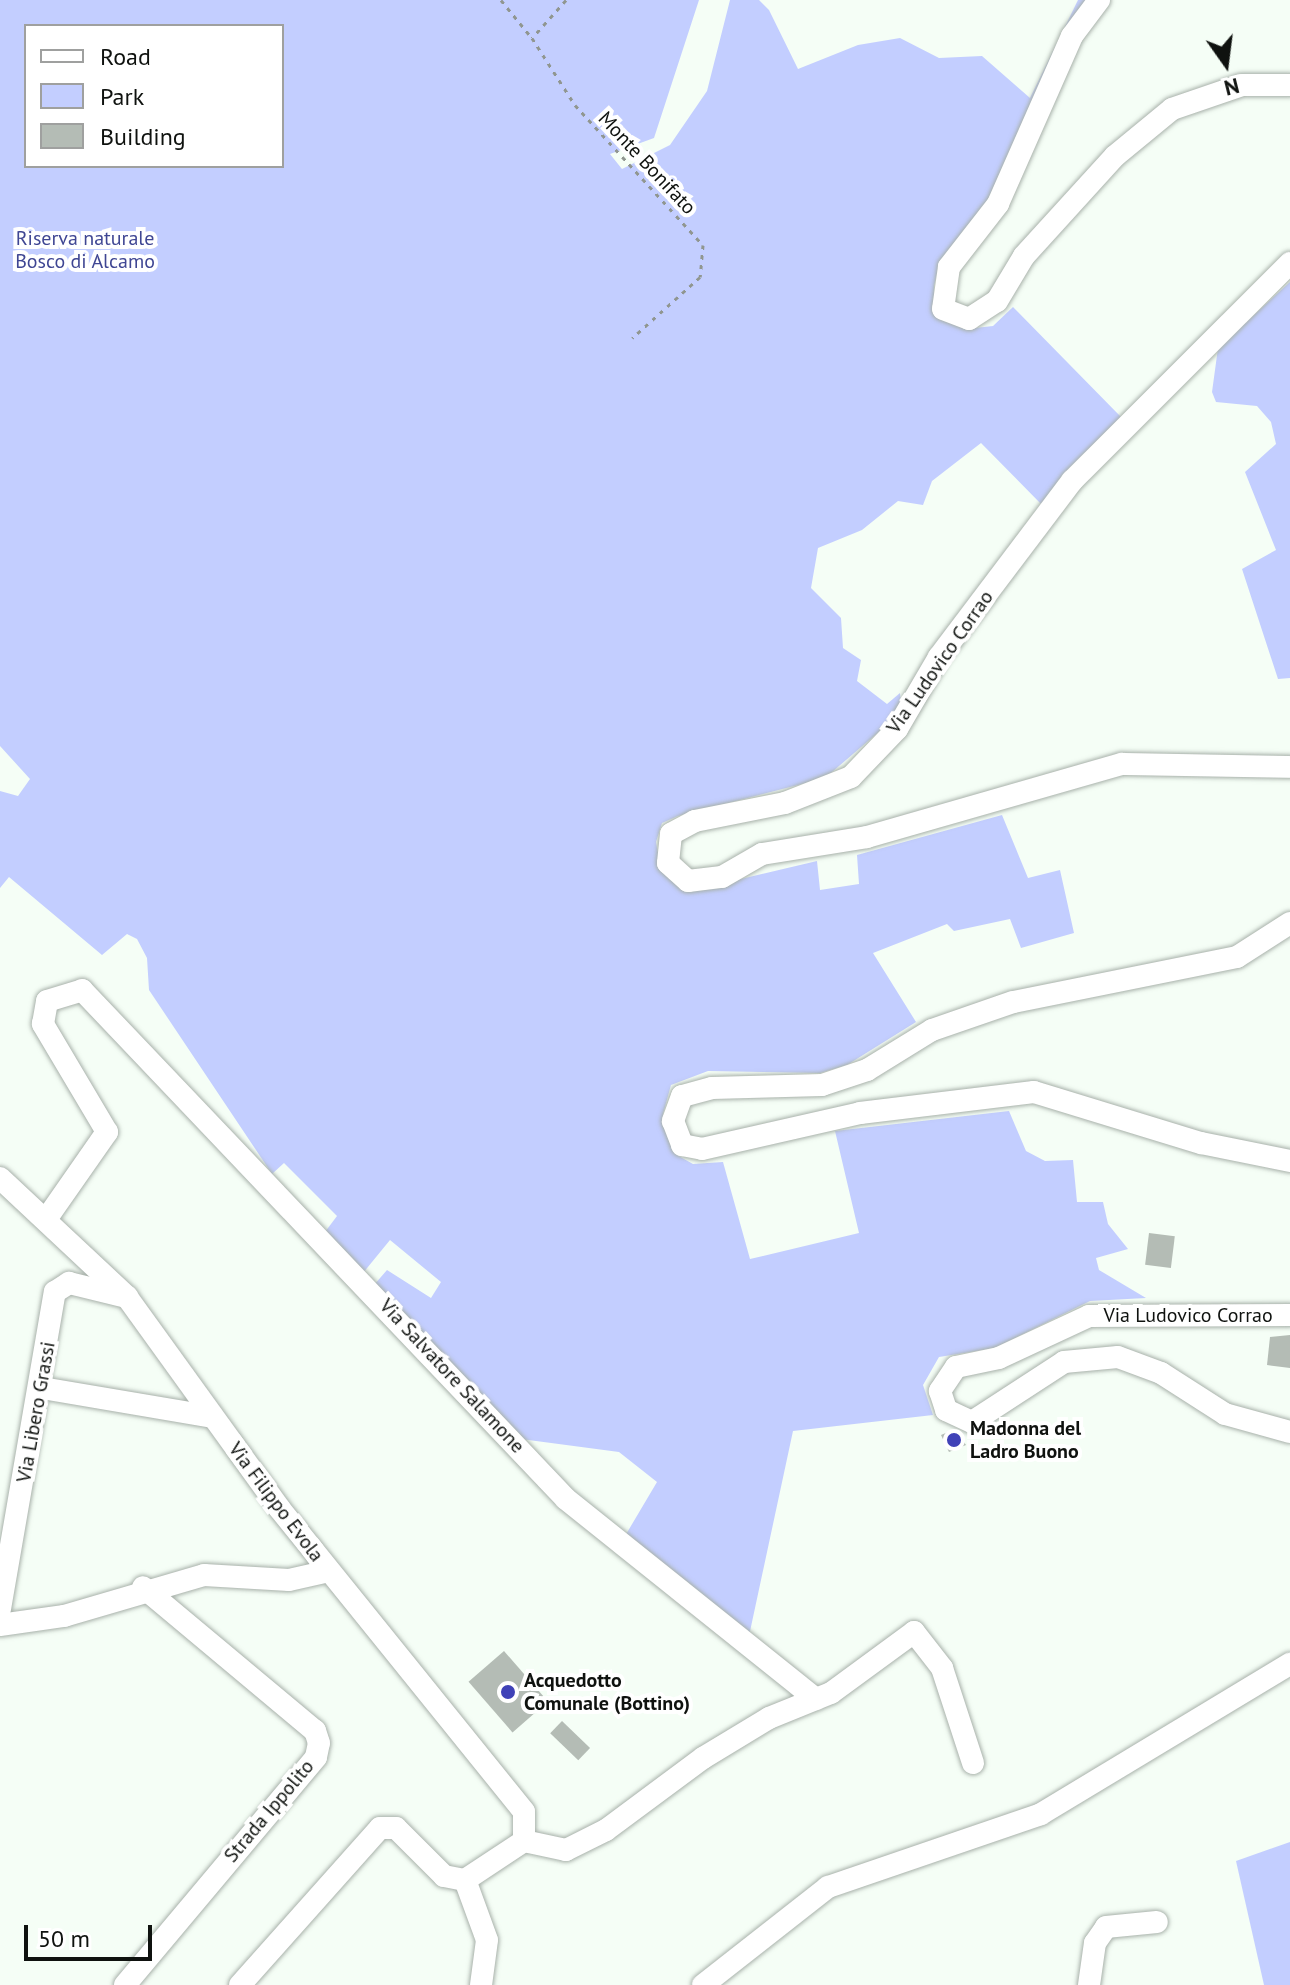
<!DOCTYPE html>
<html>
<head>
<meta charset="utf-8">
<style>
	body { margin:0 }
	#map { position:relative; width:1290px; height:1985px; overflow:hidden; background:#f5fef6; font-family:"PT Sans",sans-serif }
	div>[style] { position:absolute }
	.green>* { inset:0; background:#c3ceff }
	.building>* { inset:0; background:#b4bcb5; transform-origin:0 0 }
	.path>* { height:3px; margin-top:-1.5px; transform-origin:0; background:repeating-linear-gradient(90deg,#909690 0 4px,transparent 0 10px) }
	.roads { filter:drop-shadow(0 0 2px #a8b1aa) drop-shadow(0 0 2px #a8b1aa) }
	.minor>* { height:22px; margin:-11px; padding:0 11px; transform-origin:11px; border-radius:11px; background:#fff }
	.dots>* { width:22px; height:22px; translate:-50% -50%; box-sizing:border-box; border:4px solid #fff; border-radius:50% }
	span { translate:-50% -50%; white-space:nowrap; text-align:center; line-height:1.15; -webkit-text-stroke:8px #fff; paint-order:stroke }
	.street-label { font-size:20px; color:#0f120f }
	.park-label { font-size:20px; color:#3f4693 }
	.poi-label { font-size:20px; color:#0f120f; font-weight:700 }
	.left { translate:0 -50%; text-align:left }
	.legend { position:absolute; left:24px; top:24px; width:260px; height:144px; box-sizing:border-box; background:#fff; border:2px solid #9fa09f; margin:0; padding:10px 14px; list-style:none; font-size:24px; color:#0f120f }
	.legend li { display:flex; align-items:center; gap:16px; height:40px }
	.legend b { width:40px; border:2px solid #9fa09f }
	.north { position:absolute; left:1186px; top:24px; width:80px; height:80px; -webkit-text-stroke:6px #fff; paint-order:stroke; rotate:166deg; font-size:22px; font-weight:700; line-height:32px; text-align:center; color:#0f120f }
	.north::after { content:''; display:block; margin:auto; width:28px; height:36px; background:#0f120f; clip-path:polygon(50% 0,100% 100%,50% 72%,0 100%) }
	.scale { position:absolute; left:24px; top:1925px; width:128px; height:36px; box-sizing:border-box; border:4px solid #0f120f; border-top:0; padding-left:10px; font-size:24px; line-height:28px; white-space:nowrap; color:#0f120f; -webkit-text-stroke:6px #fff; paint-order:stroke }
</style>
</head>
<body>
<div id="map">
	<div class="green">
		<i style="clip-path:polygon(evenodd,0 0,699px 0,654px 138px,610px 154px,622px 169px,670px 145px,707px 91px,730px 0,759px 0,769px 10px,798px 69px,858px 45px,900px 38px,939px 58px,982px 56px,1030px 98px,1078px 0,1092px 0,984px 210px,938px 269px,934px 286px,934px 297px,966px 329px,993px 326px,1013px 307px,1121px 417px,1043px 506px,981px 443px,932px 481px,923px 505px,898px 501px,862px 530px,818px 548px,811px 588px,841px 618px,843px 648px,861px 660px,857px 681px,887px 704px,900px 693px,902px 712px,825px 778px,678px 816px,662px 823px,656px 842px,660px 865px,690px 891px,817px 861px,820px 890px,859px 884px,857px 855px,1002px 815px,1028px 878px,1060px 870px,1074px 933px,1021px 948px,1010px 919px,954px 931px,947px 924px,873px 953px,916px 1022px,847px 1065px,820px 1073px,708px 1071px,671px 1085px,663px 1114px,675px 1154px,693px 1164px,723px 1162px,750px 1259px,859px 1233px,835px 1131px,1009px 1111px,1026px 1151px,1045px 1161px,1073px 1160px,1077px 1202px,1103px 1202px,1108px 1224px,1128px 1249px,1096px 1258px,1099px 1270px,1146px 1298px,1090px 1301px,995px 1348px,939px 1357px,923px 1385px,933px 1415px,793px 1431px,749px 1636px,625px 1536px,657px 1482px,619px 1452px,521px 1439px,374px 1285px,387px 1270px,431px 1298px,441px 1282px,390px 1240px,363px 1273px,325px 1232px,337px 1216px,284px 1163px,272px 1174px,149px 990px,147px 958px,137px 939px,127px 934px,102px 955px,9px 877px,0 888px,0 791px,18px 796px,30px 779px,0 746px,0 0,26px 26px,282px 26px,282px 166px,26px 166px,26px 26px)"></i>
		<i style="clip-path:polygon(1290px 282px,1290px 678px,1278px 679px,1242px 569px,1276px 550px,1245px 472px,1276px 444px,1271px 422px,1257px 406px,1216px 402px,1212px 392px,1218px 348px)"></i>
		<i style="clip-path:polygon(1290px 1842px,1290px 1985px,1264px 1985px,1236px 1861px)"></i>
	</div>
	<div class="building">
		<i style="left:1149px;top:1233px;width:26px;height:32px;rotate:7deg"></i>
		<i style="clip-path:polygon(1290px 1335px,1290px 1368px,1267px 1365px,1270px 1337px)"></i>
		<i style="clip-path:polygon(955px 1429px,966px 1445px,949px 1452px,941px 1435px)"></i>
		<i style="left:504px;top:1651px;width:67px;height:47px;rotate:49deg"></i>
		<i style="left:562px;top:1721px;width:39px;height:17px;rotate:44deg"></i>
	</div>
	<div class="path">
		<i style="left:501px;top:0;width:49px;rotate:50.8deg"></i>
		<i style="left:566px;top:0;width:51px;rotate:131.8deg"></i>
		<i style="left:532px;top:38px;width:80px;rotate:57.3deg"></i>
		<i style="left:575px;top:105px;width:190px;rotate:47.6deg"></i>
		<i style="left:703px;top:245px;width:32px;rotate:95deg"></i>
		<i style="left:700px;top:277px;width:91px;rotate:138.1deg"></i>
	</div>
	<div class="roads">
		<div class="minor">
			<i style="left:1099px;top:0;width:45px;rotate:126.9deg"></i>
			<i style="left:1072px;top:36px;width:184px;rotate:113.8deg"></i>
			<i style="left:998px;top:204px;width:80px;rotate:127.9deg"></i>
			<i style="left:949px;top:267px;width:42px;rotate:98.1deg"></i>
			<i style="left:943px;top:309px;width:28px;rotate:21deg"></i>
			<i style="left:969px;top:319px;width:33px;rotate:-33deg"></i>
			<i style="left:997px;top:301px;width:52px;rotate:-59deg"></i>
			<i style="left:1024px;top:256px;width:135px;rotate:-47.7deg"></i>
			<i style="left:1115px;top:156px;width:74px;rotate:-39.5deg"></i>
			<i style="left:1172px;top:109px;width:74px;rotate:-18.9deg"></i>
			<i style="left:1242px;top:85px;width:48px"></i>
			<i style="left:1290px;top:263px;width:308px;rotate:135deg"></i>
			<i style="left:1072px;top:481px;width:221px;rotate:127.1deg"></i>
			<i style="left:939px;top:657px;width:83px;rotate:120.3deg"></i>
			<i style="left:897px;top:729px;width:66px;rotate:133.8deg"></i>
			<i style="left:851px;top:777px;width:71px;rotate:158.5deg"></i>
			<i style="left:785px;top:803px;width:92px;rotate:168.7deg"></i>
			<i style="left:695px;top:821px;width:27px;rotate:152deg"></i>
			<i style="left:671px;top:834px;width:29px;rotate:96deg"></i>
			<i style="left:668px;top:863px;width:27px;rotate:42deg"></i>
			<i style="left:688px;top:881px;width:34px;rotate:-7deg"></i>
			<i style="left:722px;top:877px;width:46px;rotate:-29.9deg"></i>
			<i style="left:762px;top:854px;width:106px;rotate:-9.2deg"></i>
			<i style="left:867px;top:837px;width:265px;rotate:-16deg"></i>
			<i style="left:1122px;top:764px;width:168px;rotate:1deg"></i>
			<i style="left:1290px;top:923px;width:63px;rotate:147.3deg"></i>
			<i style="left:1237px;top:957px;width:228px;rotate:168.6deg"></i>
			<i style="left:1013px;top:1002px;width:86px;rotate:160.9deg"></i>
			<i style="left:932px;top:1030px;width:76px;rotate:148.4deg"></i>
			<i style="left:867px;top:1070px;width:47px;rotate:161.6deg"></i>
			<i style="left:822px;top:1085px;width:110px;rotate:178.4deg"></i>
			<i style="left:712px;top:1088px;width:31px;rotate:165deg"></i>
			<i style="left:682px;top:1096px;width:27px;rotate:110deg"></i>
			<i style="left:673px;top:1121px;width:26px;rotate:69deg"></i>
			<i style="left:682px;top:1145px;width:20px;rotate:11deg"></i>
			<i style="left:702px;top:1149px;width:162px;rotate:-12.8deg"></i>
			<i style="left:860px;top:1113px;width:175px;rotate:-6.9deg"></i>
			<i style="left:1034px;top:1092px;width:175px;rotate:17deg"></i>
			<i style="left:1201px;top:1143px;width:91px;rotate:11.4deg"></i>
			<i style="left:0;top:1178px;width:174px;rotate:43.1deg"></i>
			<i style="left:127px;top:1297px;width:260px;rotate:54.2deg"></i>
			<i style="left:279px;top:1508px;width:390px;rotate:51.1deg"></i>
			<i style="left:524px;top:1812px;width:29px;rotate:90deg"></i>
			<i style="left:47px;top:1218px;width:105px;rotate:-55.1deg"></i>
			<i style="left:107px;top:1132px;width:126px;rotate:-120.7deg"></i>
			<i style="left:43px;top:1024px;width:23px;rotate:-80deg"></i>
			<i style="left:47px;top:1001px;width:37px;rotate:-17deg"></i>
			<i style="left:82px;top:990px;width:702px;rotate:46.44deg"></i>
			<i style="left:566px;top:1499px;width:320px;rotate:38.7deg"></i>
			<i style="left:1290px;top:1315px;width:201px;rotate:179.7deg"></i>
			<i style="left:1089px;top:1316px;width:99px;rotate:155deg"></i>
			<i style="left:999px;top:1358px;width:44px;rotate:168.2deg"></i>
			<i style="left:956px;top:1367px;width:29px;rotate:124deg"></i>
			<i style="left:940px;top:1391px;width:20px;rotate:72deg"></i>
			<i style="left:946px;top:1410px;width:29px;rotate:25deg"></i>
			<i style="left:972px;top:1422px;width:110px;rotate:-33.1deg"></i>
			<i style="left:1064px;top:1362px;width:54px;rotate:-5.3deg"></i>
			<i style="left:1118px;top:1357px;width:46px;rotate:20.4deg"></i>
			<i style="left:1161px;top:1373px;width:76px;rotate:32.6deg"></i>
			<i style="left:1225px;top:1414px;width:67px;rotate:15.5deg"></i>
			<i style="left:42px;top:1388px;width:173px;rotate:9.6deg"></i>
			<i style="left:0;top:1609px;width:322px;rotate:-80.2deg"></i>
			<i style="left:55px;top:1292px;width:17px;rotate:-33deg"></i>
			<i style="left:69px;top:1283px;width:60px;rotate:13.6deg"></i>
			<i style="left:0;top:1625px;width:65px;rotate:-8deg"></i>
			<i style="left:64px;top:1616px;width:146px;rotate:-16.3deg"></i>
			<i style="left:204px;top:1575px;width:85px;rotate:3.4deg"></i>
			<i style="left:289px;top:1580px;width:41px;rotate:-12.7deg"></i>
			<i style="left:524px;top:1841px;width:43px;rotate:12.1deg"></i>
			<i style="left:566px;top:1850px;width:45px;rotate:-26.6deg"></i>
			<i style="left:606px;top:1830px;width:121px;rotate:-36.6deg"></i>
			<i style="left:703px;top:1758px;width:77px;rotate:-31.2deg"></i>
			<i style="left:769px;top:1718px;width:67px;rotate:-22deg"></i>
			<i style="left:831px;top:1693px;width:103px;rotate:-36.3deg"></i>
			<i style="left:914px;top:1632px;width:46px;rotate:52.1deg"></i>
			<i style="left:942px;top:1668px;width:100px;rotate:71.9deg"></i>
			<i style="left:125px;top:1985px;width:297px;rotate:-50deg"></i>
			<i style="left:316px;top:1757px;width:14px;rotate:-78deg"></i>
			<i style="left:319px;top:1743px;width:13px;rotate:-108deg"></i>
			<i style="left:315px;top:1731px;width:224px;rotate:-140.1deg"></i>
			<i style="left:240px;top:1985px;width:210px;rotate:-48.3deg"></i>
			<i style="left:380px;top:1828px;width:16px"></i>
			<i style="left:396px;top:1828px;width:68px;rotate:45deg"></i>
			<i style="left:444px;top:1876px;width:21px;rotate:11deg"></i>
			<i style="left:481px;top:1985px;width:45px;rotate:-82.4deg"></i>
			<i style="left:487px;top:1940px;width:64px;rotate:-110.1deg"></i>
			<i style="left:465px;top:1880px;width:71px;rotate:-33.5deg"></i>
			<i style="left:703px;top:1985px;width:159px;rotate:-38.1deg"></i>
			<i style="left:828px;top:1887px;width:225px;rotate:-18.9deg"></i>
			<i style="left:1041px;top:1814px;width:291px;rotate:-31.1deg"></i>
			<i style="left:1089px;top:1985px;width:42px;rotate:-81.9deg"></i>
			<i style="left:1095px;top:1943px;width:19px;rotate:-55deg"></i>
			<i style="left:1106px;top:1927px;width:51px;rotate:-5.6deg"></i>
		</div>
	</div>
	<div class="dots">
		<i style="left:954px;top:1440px;background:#4042b7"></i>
		<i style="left:508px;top:1692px;background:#4042b7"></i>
	</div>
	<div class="street-label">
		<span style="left:647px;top:163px;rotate:47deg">Monte Bonifato</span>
		<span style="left:940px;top:662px;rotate:-55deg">Via Ludovico Corrao</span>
		<span style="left:1188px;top:1315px">Via Ludovico Corrao</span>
		<span style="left:452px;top:1376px;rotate:47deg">Via Salvatore Salamone</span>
		<span style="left:36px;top:1412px;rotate:-80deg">Via Libero Grassi</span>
		<span style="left:276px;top:1502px;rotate:53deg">Via Filippo Evola</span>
		<span style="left:269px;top:1811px;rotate:-50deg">Strada Ippolito</span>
	</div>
	<div class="park-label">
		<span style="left:85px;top:250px">Riserva naturale<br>Bosco di Alcamo</span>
	</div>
	<div class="poi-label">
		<span class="left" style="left:970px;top:1440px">Madonna del<br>Ladro Buono</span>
		<span class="left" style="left:524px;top:1692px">Acquedotto<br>Comunale (Bottino)</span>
	</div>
	<ul class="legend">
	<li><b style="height:10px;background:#fff"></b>Road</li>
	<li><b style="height:22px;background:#c3ceff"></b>Park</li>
	<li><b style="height:22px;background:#b4bcb5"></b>Building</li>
	</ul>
	<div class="north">N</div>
	<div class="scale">50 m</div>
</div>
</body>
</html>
